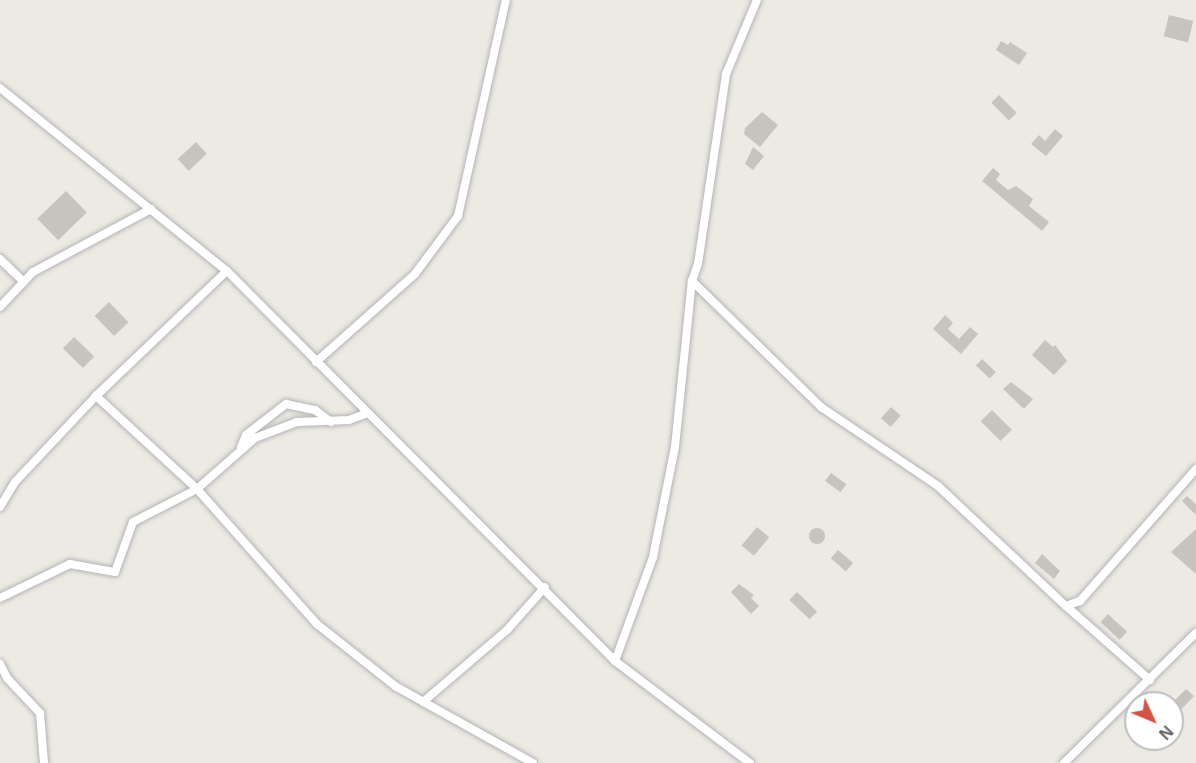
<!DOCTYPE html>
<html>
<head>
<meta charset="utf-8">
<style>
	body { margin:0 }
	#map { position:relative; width:1196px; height:763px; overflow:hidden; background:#eceae2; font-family:Helvetica,sans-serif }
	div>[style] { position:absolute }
	.building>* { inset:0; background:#c7c4bf; transform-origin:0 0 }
	.round { border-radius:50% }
	.roads { filter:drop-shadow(0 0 2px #b3b4b8) drop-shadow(0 0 2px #b3b4b8) }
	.street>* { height:8px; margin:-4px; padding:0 4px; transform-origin:4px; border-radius:4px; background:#fff }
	span { translate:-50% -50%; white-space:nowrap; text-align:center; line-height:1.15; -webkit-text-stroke:5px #fff; paint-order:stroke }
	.north { position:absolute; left:1124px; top:691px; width:60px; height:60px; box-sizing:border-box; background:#fff; border:2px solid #bdbec0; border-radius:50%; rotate:134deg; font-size:16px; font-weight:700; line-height:24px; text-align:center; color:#5b5d61 }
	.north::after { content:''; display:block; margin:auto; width:21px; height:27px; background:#d45340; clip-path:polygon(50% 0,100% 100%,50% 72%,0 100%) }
</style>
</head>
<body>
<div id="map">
	<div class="building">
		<i style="left:1169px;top:15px;width:25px;height:22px;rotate:14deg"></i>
		<i style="clip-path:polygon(1001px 41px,1008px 45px,1010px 42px,1027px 53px,1019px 65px,996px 50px)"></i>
		<i style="left:999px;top:95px;width:25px;height:11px;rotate:45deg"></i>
		<i style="clip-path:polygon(762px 112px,778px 125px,760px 147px,744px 134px,745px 128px)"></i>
		<i style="clip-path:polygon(1055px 129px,1063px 136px,1046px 156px,1031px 144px,1039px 135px,1045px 141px)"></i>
		<i style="left:196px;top:142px;width:16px;height:25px;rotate:47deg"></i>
		<i style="clip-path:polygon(753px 147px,764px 156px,753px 170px,745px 164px)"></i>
		<i style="clip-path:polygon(993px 168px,1000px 174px,996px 180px,1008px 190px,1016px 186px,1033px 199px,1029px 206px,1049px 222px,1042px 231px,982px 181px)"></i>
		<i style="left:66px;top:191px;width:30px;height:40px;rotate:46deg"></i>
		<i style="left:109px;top:302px;width:28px;height:20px;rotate:46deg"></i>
		<i style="clip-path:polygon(945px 315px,953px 323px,948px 329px,959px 339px,970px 327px,978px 334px,961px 354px,933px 329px)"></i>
		<i style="left:74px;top:337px;width:28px;height:16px;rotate:44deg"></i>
		<i style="clip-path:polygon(1045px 340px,1053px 347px,1055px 345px,1067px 361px,1054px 375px,1032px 355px)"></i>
		<i style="left:982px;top:359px;width:19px;height:9px;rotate:43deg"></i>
		<i style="clip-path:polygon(1011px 382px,1033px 399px,1024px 409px,1003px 389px)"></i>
		<i style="left:891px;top:407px;width:13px;height:15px;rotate:42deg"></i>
		<i style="left:992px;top:410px;width:28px;height:16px;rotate:45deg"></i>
		<i style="left:831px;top:473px;width:19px;height:10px;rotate:36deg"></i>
		<i style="clip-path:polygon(1187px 496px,1196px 504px,1196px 515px,1182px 501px)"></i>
		<i style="left:757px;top:527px;width:16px;height:24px;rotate:40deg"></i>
		<i class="round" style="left:809px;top:528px;width:16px;height:16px"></i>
		<i style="clip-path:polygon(1196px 529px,1196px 574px,1171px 552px)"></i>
		<i style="left:838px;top:550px;width:20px;height:11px;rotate:41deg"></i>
		<i style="clip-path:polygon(1042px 554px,1060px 571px,1054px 579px,1035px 563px)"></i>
		<i style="clip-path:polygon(739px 584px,754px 595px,751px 598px,759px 606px,751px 614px,731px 592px)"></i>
		<i style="left:797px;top:592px;width:28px;height:11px;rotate:44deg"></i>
		<i style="left:1108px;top:614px;width:26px;height:11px;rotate:43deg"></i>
		<i style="clip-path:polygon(1186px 689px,1194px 696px,1172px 719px,1172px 703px)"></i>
	</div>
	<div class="roads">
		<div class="street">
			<i style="left:0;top:88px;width:292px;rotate:38.9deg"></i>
			<i style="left:227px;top:271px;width:550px;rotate:45.15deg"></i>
			<i style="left:615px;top:661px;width:169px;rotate:37.1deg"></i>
			<i style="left:0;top:259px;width:33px;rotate:44deg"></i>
			<i style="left:692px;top:281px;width:180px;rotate:44.3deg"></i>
			<i style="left:821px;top:407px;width:141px;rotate:34deg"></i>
			<i style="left:938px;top:486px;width:175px;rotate:43.2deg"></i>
			<i style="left:1066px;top:606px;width:15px;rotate:-20deg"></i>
			<i style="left:1080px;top:601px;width:176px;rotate:-48.7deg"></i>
			<i style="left:0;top:307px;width:48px;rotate:-46.7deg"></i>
			<i style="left:33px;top:272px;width:134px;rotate:-28.1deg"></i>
			<i style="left:316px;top:362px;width:132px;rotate:-41.6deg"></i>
			<i style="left:415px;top:274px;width:72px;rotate:-53.4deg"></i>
			<i style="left:458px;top:216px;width:221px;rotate:-77.5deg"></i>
			<i style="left:96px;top:396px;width:137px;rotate:42.6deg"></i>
			<i style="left:197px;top:489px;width:181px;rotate:48.4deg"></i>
			<i style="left:317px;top:624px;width:100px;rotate:38.5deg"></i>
			<i style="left:395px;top:686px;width:158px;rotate:29.2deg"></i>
			<i style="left:241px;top:447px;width:13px;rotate:-67deg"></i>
			<i style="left:246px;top:435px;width:51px;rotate:-37.8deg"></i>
			<i style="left:286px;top:404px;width:30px;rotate:12deg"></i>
			<i style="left:315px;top:410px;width:20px;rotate:37deg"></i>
			<i style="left:0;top:507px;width:29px;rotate:-59deg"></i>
			<i style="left:15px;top:482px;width:118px;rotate:-46.7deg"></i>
			<i style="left:96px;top:396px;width:181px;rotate:-43.7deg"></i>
			<i style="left:0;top:598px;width:78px;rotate:-25.9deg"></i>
			<i style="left:70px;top:564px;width:46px;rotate:10.1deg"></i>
			<i style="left:115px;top:572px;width:53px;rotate:-70.2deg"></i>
			<i style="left:133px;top:522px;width:72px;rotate:-27.3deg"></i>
			<i style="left:197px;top:489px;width:77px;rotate:-41.3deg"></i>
			<i style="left:255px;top:438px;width:45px;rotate:-20.9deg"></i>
			<i style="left:297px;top:422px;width:52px;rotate:-2.2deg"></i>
			<i style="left:349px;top:420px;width:19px;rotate:-21deg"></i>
			<i style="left:1066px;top:606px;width:112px;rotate:41.4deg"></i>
			<i style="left:615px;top:661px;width:111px;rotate:-69.9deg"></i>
			<i style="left:653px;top:557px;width:112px;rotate:-78.7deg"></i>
			<i style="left:675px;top:447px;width:167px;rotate:-84.2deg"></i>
			<i style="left:692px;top:281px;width:18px;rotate:-71deg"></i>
			<i style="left:698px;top:264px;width:192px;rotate:-81.6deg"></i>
			<i style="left:726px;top:74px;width:80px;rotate:-67.3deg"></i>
			<i style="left:0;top:664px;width:16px;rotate:63deg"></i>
			<i style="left:7px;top:678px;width:48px;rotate:46.7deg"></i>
			<i style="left:40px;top:713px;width:50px;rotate:85.4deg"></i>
			<i style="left:423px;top:702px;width:111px;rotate:-40.6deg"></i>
			<i style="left:507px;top:630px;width:57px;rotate:-48.5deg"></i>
			<i style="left:1064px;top:763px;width:185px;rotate:-44.6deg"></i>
		</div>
	</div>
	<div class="north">N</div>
</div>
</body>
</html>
